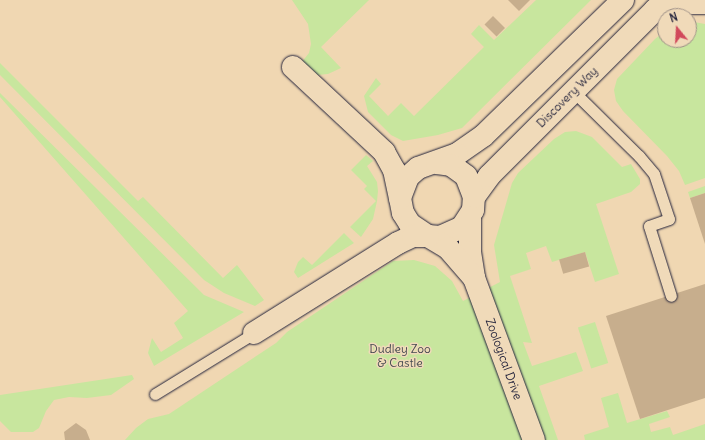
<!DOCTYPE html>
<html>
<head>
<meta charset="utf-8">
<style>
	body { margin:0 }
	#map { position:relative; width:705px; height:440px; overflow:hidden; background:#f0d7b2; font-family:Delius,sans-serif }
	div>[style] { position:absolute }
	.green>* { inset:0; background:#c8e69e; transform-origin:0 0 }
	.building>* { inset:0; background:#c7ae8d; transform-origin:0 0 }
	.roads { filter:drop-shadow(0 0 1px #22223b) drop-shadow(0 0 1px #22223b) }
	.lane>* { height:11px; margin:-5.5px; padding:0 5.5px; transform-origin:5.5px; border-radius:5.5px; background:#f0dab9 }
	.street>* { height:22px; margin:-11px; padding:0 11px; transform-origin:11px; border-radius:11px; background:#f0dab9 }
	span { translate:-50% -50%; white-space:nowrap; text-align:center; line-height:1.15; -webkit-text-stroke:3px #f0dab9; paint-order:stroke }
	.street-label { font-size:12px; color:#22223b }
	.park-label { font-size:12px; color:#43494f }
	.north { position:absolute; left:657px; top:8px; width:40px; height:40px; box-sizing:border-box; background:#f0dab9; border:1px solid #9e9087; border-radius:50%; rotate:342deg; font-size:11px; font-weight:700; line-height:16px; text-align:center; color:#22223b }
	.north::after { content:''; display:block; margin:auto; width:14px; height:18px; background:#d1495b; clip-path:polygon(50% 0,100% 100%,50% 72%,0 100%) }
</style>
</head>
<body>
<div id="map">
	<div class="green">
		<i style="clip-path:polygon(292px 0,369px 0,321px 47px,341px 68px,328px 74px,317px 75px,301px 63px,309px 53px,311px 44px,308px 24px)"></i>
		<i style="clip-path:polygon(536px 0,591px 0,462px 128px,438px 135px,403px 141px,391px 135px,368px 112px,364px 96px,376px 78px,381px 84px,369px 96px,388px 116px,401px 103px,414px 116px,484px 47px,471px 34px,479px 25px,494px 40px)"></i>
		<i style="clip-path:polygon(694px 22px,705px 24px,705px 178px,685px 185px,679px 171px,667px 156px,623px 111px,616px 101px,614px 90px,617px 79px,655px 39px,665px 31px,665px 40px,689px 40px,689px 23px)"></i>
		<i style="clip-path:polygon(0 63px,138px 201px,143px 197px,223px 278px,237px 265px,264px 300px,255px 306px,224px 293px,204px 280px,0 75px)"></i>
		<i style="clip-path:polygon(0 93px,204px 295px,244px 312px,154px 366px,148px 353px,152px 338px,161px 352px,183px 338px,174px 323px,188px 311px,0 97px)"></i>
		<i style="clip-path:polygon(576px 131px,592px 137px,622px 167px,631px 164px,640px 179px,640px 184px,631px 192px,596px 204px,619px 274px,595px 282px,585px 252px,552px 262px,546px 246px,526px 253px,531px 269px,510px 276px,532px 343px,523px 342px,532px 366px,576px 352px,583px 371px,539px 386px,558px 440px,125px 440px,136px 428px,148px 419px,169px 414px,276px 343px,287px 332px,393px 261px,414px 260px,435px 266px,452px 281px,463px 301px,500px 282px,494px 245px,512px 183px,518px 173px,554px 139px,565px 132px)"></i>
		<i style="clip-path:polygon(366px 155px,373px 161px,367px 166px,377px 182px,378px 191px,377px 201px,373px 219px,361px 237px,350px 227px,376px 201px,364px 189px,367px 186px,351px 170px)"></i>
		<i style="clip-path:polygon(705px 186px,705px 193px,690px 198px,688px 192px)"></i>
		<i style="clip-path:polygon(344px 233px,354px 243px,298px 278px,294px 272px,298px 262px,303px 257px,312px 265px)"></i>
		<i style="left:595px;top:322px;width:43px;height:18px;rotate:72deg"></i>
		<i style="clip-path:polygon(132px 375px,134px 379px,111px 395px,87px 398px,69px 397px,54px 400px,46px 411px,39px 428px,33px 432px,11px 432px,0 421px,0 395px)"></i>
		<i style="clip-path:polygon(618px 393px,627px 423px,667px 411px,670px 417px,649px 424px,651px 432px,670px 427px,673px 435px,705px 424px,705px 440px,585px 440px,584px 435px,609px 427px,601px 398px)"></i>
	</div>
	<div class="building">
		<i style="clip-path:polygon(508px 0,530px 0,519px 11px)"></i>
		<i style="left:493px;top:16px;width:17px;height:12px;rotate:45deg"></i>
		<i style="clip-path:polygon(705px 193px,705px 244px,690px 198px)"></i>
		<i style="left:585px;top:252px;width:15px;height:27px;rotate:74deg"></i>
		<i style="clip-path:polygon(705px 284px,705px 398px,640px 419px,606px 316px)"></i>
		<i style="clip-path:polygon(76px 423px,86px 430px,90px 440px,65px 440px,64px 432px)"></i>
	</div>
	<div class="roads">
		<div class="lane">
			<i style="left:573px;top:91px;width:93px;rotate:44.6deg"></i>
			<i style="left:639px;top:156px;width:23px;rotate:50deg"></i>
			<i style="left:654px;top:174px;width:47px;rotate:71.6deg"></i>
			<i style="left:669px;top:219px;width:21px;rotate:161deg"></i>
			<i style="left:649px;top:226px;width:73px;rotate:72.6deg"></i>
			<i style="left:155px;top:394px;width:116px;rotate:-31.6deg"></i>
		</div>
		<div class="street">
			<i style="left:623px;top:0;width:195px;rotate:135.8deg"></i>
			<i style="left:483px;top:136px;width:32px;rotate:145deg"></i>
			<i style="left:457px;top:154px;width:41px;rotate:160.3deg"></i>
			<i style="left:418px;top:168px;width:13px;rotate:138deg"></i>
			<i style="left:408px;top:177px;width:22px;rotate:111deg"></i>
			<i style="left:400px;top:198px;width:15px;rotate:79deg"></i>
			<i style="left:403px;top:213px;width:13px;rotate:58deg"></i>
			<i style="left:410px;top:224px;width:22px;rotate:34deg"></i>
			<i style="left:428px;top:236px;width:12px;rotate:5deg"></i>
			<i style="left:440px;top:237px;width:24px;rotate:-24deg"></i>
			<i style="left:462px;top:227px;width:20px;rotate:-57deg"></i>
			<i style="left:473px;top:210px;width:13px;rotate:-86deg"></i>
			<i style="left:474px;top:197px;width:26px;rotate:-54deg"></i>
			<i style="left:489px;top:176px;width:249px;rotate:-45deg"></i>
			<i style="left:655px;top:10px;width:17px;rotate:-25deg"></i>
			<i style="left:670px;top:3px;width:35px"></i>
			<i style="left:293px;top:67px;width:125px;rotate:43deg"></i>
			<i style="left:384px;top:152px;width:21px;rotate:61deg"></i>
			<i style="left:394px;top:170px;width:29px;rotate:78deg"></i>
			<i style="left:437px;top:163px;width:14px;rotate:8deg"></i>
			<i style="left:451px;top:165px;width:19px;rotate:36deg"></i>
			<i style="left:466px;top:176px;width:22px;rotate:69deg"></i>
			<i style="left:470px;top:217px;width:35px;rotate:90deg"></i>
			<i style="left:470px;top:252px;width:26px;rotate:81deg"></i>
			<i style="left:474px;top:278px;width:173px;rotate:69.7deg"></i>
			<i style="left:428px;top:236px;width:23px;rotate:31deg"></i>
			<i style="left:448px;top:248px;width:40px;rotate:49deg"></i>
			<i style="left:254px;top:333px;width:170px;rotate:-32deg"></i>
			<i style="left:398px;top:243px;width:17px;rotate:-25deg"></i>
			<i style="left:413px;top:236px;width:15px"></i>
		</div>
	</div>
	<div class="street-label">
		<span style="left:567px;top:97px;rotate:-45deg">Discovery Way</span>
		<span style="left:504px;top:359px;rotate:70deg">Zoological Drive</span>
	</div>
	<div class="park-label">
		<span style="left:400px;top:356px">Dudley Zoo<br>&amp; Castle</span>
	</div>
	<div class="north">N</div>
</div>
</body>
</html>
